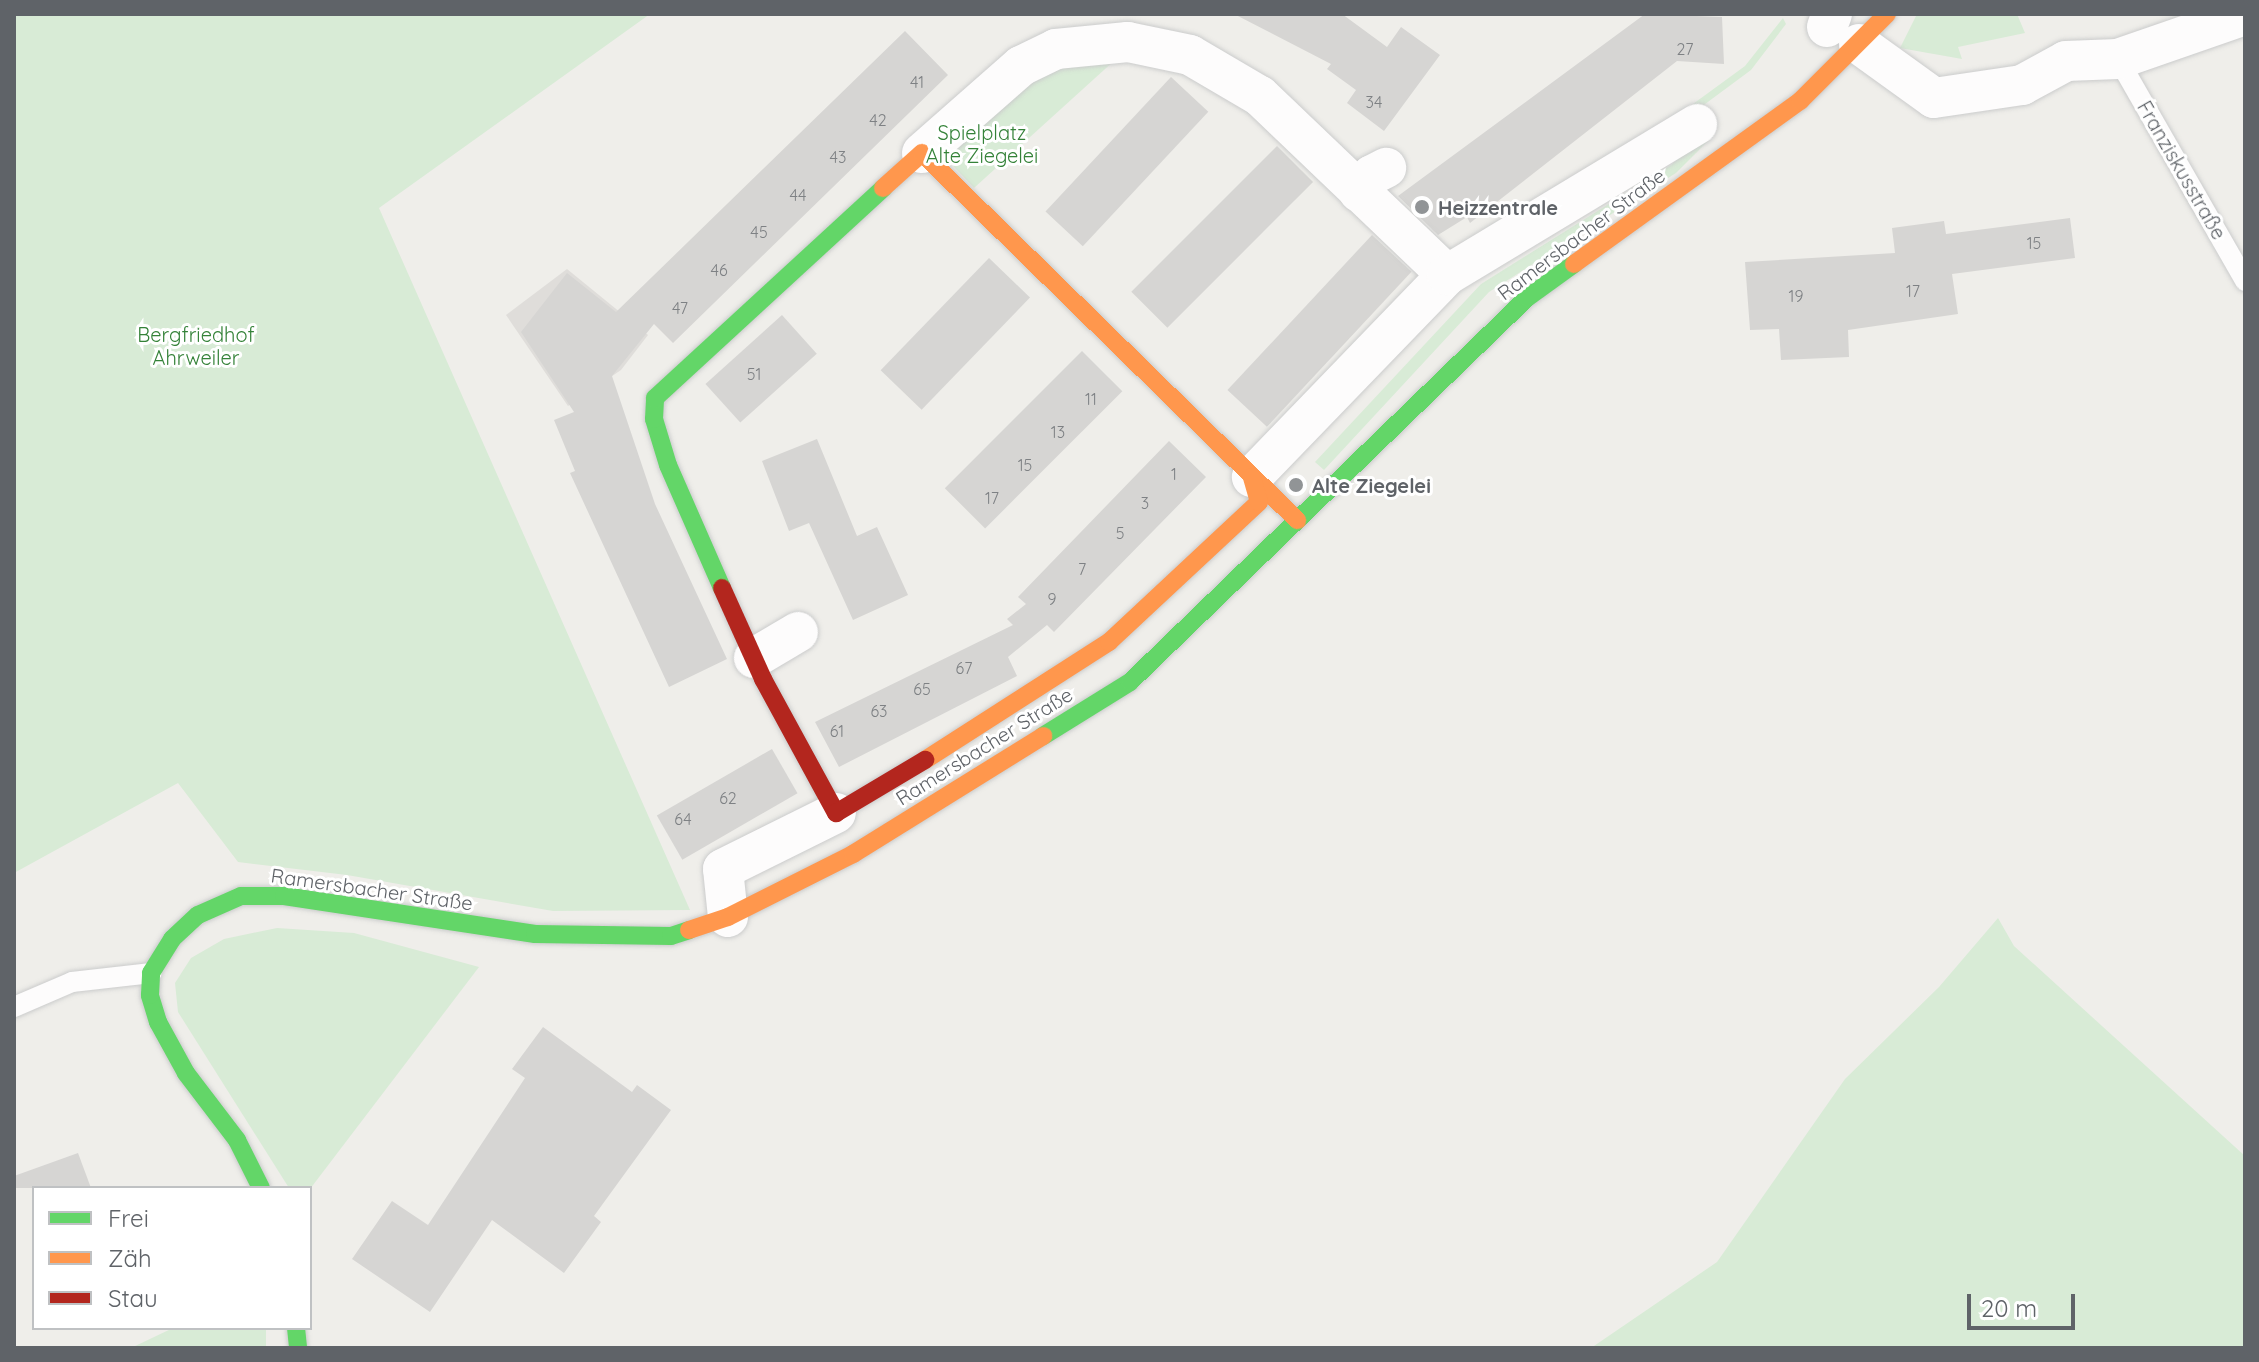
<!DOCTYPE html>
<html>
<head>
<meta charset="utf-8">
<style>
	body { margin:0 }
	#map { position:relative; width:2259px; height:1362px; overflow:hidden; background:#efeeea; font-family:Quicksand,sans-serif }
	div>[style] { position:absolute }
	.industrial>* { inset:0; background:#dfddda }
	.green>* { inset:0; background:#d8ebd6 }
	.building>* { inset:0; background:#d6d5d3; transform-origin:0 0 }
	.roads { filter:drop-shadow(0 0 2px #cbcccc) drop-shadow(0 0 2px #cbcccc) }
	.lane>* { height:20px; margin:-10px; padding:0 10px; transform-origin:10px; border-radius:10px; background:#fdfcfc }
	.street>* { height:40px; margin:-20px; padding:0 20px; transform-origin:20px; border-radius:20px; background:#fdfcfc }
	.fast>* { height:18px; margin:-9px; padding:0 9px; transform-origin:9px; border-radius:9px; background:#63d668 }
	.slow>* { height:18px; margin:-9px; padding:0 9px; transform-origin:9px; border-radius:9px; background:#ff974d }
	.jam>* { height:18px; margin:-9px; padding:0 9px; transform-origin:9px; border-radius:9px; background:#b3261e }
	.dots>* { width:22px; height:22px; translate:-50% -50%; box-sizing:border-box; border:4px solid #fff; border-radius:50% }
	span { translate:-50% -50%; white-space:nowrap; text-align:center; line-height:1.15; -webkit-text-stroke:6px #fff; paint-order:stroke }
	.number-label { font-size:16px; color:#7e8184 }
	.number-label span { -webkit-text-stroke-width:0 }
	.park-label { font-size:20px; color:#348238 }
	.street-label { font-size:20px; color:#5f6368 }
	.poi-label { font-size:20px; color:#5f6368; font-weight:700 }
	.left { translate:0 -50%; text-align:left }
	.frame { position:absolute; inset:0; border:16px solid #5f6368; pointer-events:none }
	.legend { position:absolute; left:32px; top:1186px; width:280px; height:144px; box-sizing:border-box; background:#fff; border:2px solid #bfc1c3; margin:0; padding:10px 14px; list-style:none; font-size:24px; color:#5f6368 }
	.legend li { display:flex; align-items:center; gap:16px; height:40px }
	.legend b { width:40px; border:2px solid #bfc1c3 }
	.scale { position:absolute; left:1967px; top:1294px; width:108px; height:36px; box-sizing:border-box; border:4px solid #5f6368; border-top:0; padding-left:10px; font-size:24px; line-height:28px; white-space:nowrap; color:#5f6368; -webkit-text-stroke:6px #fff; paint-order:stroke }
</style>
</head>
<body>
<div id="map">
	<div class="industrial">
		<i style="clip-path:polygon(567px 269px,648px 335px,621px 370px,568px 406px,506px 315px)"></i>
	</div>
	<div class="green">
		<i style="clip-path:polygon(14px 14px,650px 14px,379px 208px,690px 910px,553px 911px,347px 875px,238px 862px,178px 783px,14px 873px)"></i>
		<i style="clip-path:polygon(1917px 14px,2017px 14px,2025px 33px,1958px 47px,1962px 59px,1900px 48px)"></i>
		<i style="clip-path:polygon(1783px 18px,1786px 24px,1751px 70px,1697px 110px,1693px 104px,1745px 66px)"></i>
		<i style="clip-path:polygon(1126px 50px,974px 188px,936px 148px,1025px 73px)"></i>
		<i style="clip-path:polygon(1709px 130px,1714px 135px,1676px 173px,1489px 292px,1324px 470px,1315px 462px,1481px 284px,1671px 165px)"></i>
		<i style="clip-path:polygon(1998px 918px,2014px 946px,2245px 1156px,2245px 1348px,1591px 1348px,1717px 1262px,1845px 1079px,1939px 987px)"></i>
		<i style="clip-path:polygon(277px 928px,354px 933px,479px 967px,310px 1189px,289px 1188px,178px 1012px,175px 983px,191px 958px,224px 939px)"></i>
		<i style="clip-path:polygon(173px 1328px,266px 1328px,266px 1348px,131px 1348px)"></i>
	</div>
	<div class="building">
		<i style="clip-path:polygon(1234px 14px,1342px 14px,1387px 47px,1401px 27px,1440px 55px,1384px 131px,1347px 103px,1356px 90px,1327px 69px,1331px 64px)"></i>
		<i style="clip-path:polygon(1645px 14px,1722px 17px,1724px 64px,1677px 61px,1470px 223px,1467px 217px,1438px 235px,1398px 196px)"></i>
		<i style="clip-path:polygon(905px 31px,948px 75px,673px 343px,654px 324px,612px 376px,655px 504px,727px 659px,669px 687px,570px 473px,575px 471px,554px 420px,574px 412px,521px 332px,567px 273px,616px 312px)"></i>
		<i style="left:1171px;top:77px;width:51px;height:184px;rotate:43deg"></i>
		<i style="left:1277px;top:146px;width:51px;height:206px;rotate:45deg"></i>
		<i style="clip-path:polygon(2070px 218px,2075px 258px,1952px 274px,1958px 314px,1848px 330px,1849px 357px,1781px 360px,1779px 329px,1750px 330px,1745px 262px,1895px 253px,1892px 228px,1944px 221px,1946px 234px)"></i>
		<i style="left:1372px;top:235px;width:54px;height:212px;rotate:43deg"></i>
		<i style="left:989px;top:258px;width:57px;height:156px;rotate:44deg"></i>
		<i style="left:782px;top:315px;width:52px;height:103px;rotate:48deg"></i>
		<i style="left:1082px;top:351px;width:57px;height:194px;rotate:45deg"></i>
		<i style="clip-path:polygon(817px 439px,857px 536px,877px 527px,908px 595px,853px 620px,809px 523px,789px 531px,762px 461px)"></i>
		<i style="clip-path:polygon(1169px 441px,1206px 477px,1054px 632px,1047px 625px,1008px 657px,1017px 676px,839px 767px,815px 722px,1013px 625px,1007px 619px,1026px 604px,1018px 597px)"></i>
		<i style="left:772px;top:749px;width:51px;height:133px;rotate:60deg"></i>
		<i style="clip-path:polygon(543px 1027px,632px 1092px,637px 1085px,671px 1110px,594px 1216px,601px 1222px,564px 1273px,492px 1220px,430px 1312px,352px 1259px,392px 1201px,428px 1225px,525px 1078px,512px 1069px)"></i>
		<i style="clip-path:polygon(78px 1153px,91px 1188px,14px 1188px,14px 1176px)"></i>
	</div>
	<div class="roads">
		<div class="lane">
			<i style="left:2118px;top:59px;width:256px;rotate:60.2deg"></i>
			<i style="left:14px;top:1007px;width:63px;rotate:-23.3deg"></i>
			<i style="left:72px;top:982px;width:80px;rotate:-6.5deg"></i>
		</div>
		<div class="street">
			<i style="left:1827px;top:27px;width:14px;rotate:-69deg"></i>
			<i style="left:1859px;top:44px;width:92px;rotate:35.8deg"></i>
			<i style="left:1934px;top:98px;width:89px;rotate:-8.4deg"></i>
			<i style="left:2022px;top:85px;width:50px;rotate:-28.6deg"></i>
			<i style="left:2066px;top:61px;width:52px;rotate:-2.2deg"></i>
			<i style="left:2118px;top:59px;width:134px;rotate:-19.1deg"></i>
			<i style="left:922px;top:153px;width:132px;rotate:-41.3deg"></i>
			<i style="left:1021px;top:66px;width:39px;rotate:-26deg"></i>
			<i style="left:1056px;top:49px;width:72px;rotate:-5.6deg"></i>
			<i style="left:1128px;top:42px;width:63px;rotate:11.8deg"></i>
			<i style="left:1190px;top:55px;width:81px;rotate:30.4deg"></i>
			<i style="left:1260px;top:96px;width:259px;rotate:43.7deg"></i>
			<i style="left:1447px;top:275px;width:281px;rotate:134deg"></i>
			<i style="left:1359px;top:192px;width:21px;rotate:-53deg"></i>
			<i style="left:1372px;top:175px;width:16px;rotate:-27deg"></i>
			<i style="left:1447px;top:275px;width:292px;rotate:-31.1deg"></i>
			<i style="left:754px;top:658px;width:51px;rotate:-30.6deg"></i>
			<i style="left:728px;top:917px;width:48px;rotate:-95.9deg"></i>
			<i style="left:723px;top:869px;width:126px;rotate:-26.4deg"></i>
		</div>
		<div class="fast">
			<i style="left:722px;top:588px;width:134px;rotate:-113.7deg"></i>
			<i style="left:668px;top:465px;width:48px;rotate:-106.9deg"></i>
			<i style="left:654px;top:419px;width:21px;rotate:-87deg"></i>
			<i style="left:655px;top:398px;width:310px;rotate:-42.6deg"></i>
			<i style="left:1043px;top:736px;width:102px;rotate:-31.8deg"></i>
			<i style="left:1130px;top:682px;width:552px;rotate:-44.05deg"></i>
			<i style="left:1527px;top:298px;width:58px;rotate:-35.9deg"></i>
			<i style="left:261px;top:1188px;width:54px;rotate:-116.6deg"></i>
			<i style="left:237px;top:1140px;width:84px;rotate:-127.3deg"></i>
			<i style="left:186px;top:1073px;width:58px;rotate:-118.8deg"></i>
			<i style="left:158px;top:1022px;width:28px;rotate:-107deg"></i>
			<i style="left:150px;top:995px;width:22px;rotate:-87deg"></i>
			<i style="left:151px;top:973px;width:40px;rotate:-58deg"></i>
			<i style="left:172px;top:939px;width:35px;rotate:-43deg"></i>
			<i style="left:198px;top:915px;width:47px;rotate:-23.8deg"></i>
			<i style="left:241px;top:896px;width:43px"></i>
			<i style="left:284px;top:896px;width:254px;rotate:8.6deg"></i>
			<i style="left:535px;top:934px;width:136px;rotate:0.8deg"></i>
			<i style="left:671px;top:936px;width:19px;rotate:-18deg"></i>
			<i style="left:296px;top:1328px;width:20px;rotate:84deg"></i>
		</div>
		<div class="slow">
			<i style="left:883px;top:188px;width:52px;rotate:-41.9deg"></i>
			<i style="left:922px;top:153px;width:525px;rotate:44.38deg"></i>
			<i style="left:1574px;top:264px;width:279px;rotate:-35.8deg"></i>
			<i style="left:1800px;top:101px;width:123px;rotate:-45deg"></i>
			<i style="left:925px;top:760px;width:219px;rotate:-32.7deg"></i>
			<i style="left:1109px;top:642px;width:205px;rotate:-43deg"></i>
			<i style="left:1259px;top:502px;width:26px;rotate:-106deg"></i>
			<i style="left:689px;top:930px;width:41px;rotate:-18.4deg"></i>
			<i style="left:728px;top:917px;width:140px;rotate:-26.7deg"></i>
			<i style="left:853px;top:854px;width:224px;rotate:-31.8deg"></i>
		</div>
		<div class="jam">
			<i style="left:722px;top:588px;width:100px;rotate:65.7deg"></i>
			<i style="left:763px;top:679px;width:153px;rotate:61.4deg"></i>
			<i style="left:836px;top:813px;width:104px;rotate:-30.8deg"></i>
		</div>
	</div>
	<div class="dots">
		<i style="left:1422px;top:207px;background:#919496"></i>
		<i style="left:1296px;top:485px;background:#919496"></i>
	</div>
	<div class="number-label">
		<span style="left:1685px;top:49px">27</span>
		<span style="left:917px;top:82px">41</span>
		<span style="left:1374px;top:102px">34</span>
		<span style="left:878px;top:120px">42</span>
		<span style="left:838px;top:157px">43</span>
		<span style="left:798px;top:195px">44</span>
		<span style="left:759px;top:232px">45</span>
		<span style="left:2034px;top:243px">15</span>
		<span style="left:719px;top:270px">46</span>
		<span style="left:1913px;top:291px">17</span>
		<span style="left:1796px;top:296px">19</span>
		<span style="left:680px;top:308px">47</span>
		<span style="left:754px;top:374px">51</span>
		<span style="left:1091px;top:399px">11</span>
		<span style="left:1058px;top:432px">13</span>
		<span style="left:1025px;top:465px">15</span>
		<span style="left:1174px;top:474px">1</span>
		<span style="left:992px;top:498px">17</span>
		<span style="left:1145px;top:503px">3</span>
		<span style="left:1120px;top:533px">5</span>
		<span style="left:1082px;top:569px">7</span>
		<span style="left:1052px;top:599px">9</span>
		<span style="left:964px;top:668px">67</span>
		<span style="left:922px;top:689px">65</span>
		<span style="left:879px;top:711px">63</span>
		<span style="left:837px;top:731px">61</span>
		<span style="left:728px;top:798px">62</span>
		<span style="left:683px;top:819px">64</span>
	</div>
	<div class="park-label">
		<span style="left:982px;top:144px">Spielplatz<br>Alte Ziegelei</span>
		<span style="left:196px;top:346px">Bergfriedhof<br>Ahrweiler</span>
	</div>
	<div class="street-label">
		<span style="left:2182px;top:170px;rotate:60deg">Franziskusstraße</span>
		<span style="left:1581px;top:234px;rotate:-37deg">Ramersbacher Straße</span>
		<span style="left:984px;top:746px;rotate:-32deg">Ramersbacher Straße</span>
		<span style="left:372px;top:889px;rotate:8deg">Ramersbacher Straße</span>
	</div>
	<div class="poi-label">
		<span class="left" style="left:1438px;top:207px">Heizzentrale</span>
		<span class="left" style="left:1312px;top:485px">Alte Ziegelei</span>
	</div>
	<div class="frame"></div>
	<ul class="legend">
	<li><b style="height:10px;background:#63d668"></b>Frei</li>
	<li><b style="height:10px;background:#ff974d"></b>Zäh</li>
	<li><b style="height:10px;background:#b3261e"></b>Stau</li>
	</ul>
	<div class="scale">20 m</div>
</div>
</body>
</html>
